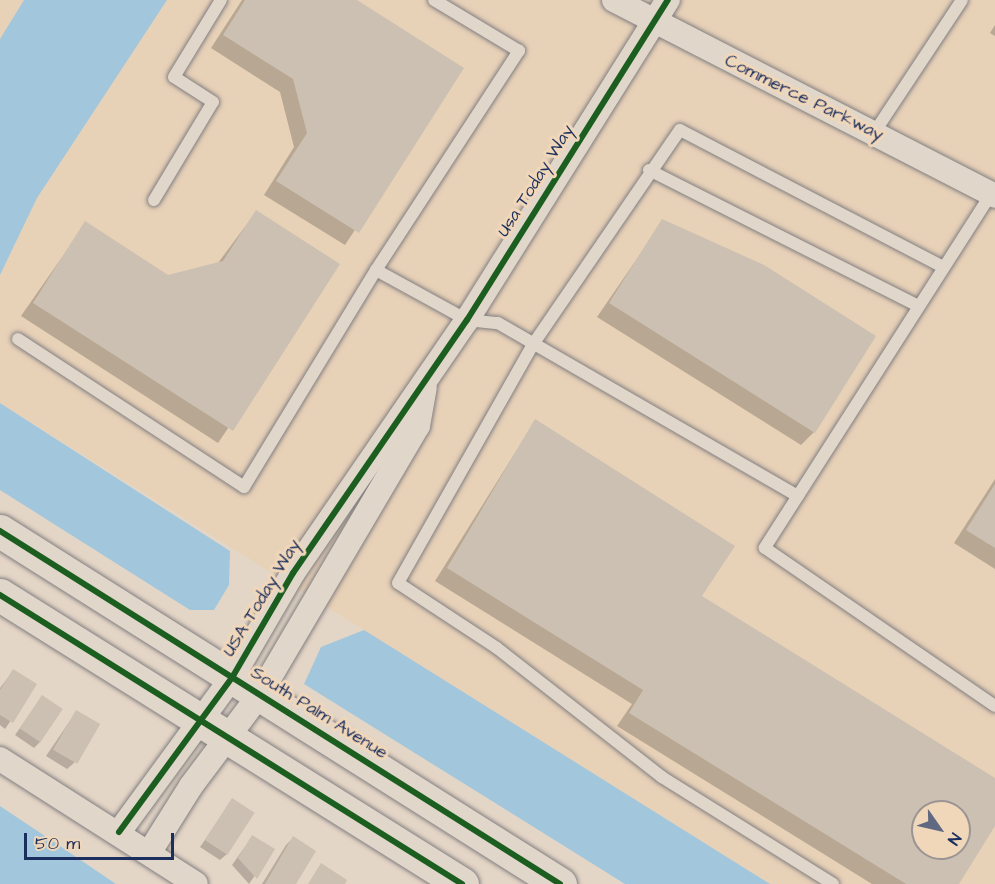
<!DOCTYPE html>
<html>
<head>
<meta charset="utf-8">
<style>
	body { margin:0 }
	#map { position:relative; width:995px; height:884px; overflow:hidden; background:#e4d6c6; font-family:"Architects Daughter",sans-serif }
	div>[style] { position:absolute }
	.built>* { inset:0; background:#e7d1b7 }
	.water>* { inset:0; background:#a2c7dc }
	.shadow>* { inset:0; background:#0003 }
	.building>* { inset:0; background:#cbc0b1; transform-origin:0 0 }
	.roads { filter:drop-shadow(0 0 2px #827f81) drop-shadow(0 0 2px #827f81) }
	.lane>* { height:12px; margin:-6px; padding:0 6px; transform-origin:6px; border-radius:6px; background:#e0d6ca }
	.street>* { height:24px; margin:-12px; padding:0 12px; transform-origin:12px; border-radius:12px; background:#e0d6ca }
	.secondary>* { height:33px; margin:-16.5px; padding:0 16.5px; transform-origin:16.5px; border-radius:16.5px; background:#e0d6ca }
	.cycleway>* { height:6px; margin:-3px; padding:0 3px; transform-origin:3px; border-radius:3px; background:#1b5e20 }
	span { translate:-50% -50%; white-space:nowrap; text-align:center; line-height:1.15; -webkit-text-stroke:6px #f1d7b9; paint-order:stroke }
	.street-label { font-size:18px; color:#1b2f5e }
	.north { position:absolute; left:911px; top:800px; width:60px; height:60px; box-sizing:border-box; background:#f1d7b9; border:2px solid #9b9495; border-radius:50%; rotate:124deg; font-size:16px; font-weight:700; line-height:24px; text-align:center; color:#1b2f5e }
	.north::after { content:''; display:block; margin:auto; width:21px; height:27px; background:#616982; clip-path:polygon(50% 0,100% 100%,50% 72%,0 100%) }
	.scale { position:absolute; left:24px; top:833px; width:150px; height:27px; box-sizing:border-box; border:3px solid #1b2f5e; border-top:0; padding-left:8px; font-size:18px; line-height:21px; white-space:nowrap; color:#1b2f5e; -webkit-text-stroke:4px #f1d7b9; paint-order:stroke }
</style>
</head>
<body>
<div id="map">
	<div class="built">
		<i style="clip-path:polygon(evenodd,0 0,995px 0,995px 884px,770px 884px,0 403px,0 0,923px 812px,959px 812px,959px 848px,923px 848px,923px 812px)"></i>
	</div>
	<div class="water">
		<i style="clip-path:polygon(24px 0,167px 0,37px 198px,0 275px,0 39px)"></i>
		<i style="clip-path:polygon(0 403px,230px 551px,229px 585px,214px 610px,190px 610px,0 490px)"></i>
		<i style="clip-path:polygon(364px 630px,770px 884px,625px 884px,304px 684px,321px 647px)"></i>
		<i style="clip-path:polygon(0 806px,57px 844px,116px 884px,0 884px)"></i>
	</div>
	<div class="shadow">
		<i style="clip-path:polygon(242px 0,354px 0,462px 68px,345px 245px,264px 195px,294px 147px,280px 92px,211px 48px)"></i>
		<i style="clip-path:polygon(995px 25px,995px 36px,990px 33px)"></i>
		<i style="clip-path:polygon(256px 212px,338px 265px,218px 443px,21px 316px,86px 223px,168px 276px,218px 263px)"></i>
		<i style="clip-path:polygon(663px 221px,814px 432px,801px 445px,597px 317px)"></i>
		<i style="clip-path:polygon(evenodd,535px 421px,700px 596px,995px 779px,995px 823px,957px 884px,872px 884px,617px 726px,632px 704px,435px 581px,535px 421px,923px 812px,959px 812px,959px 848px,923px 848px,923px 812px)"></i>
		<i style="clip-path:polygon(995px 479px,995px 569px,954px 543px)"></i>
		<i style="clip-path:polygon(13px 671px,35px 685px,5px 729px,0 725px,0 688px)"></i>
		<i style="clip-path:polygon(42px 697px,40px 742px,34px 748px,15px 735px)"></i>
		<i style="clip-path:polygon(76px 712px,74px 763px,67px 769px,46px 756px)"></i>
		<i style="clip-path:polygon(233px 800px,227px 854px,220px 860px,200px 847px)"></i>
		<i style="clip-path:polygon(252px 837px,273px 849px,249px 884px,232px 865px)"></i>
		<i style="clip-path:polygon(293px 838px,294px 884px,262px 884px,286px 845px)"></i>
	</div>
	<div class="building">
		<i style="clip-path:polygon(245px 0,357px 0,464px 68px,359px 233px,276px 181px,307px 133px,293px 79px,223px 35px)"></i>
		<i style="clip-path:polygon(256px 210px,340px 264px,233px 431px,33px 303px,85px 221px,168px 275px,223px 261px)"></i>
		<i style="clip-path:polygon(662px 219px,764px 265px,876px 336px,815px 433px,609px 303px)"></i>
		<i style="clip-path:polygon(evenodd,535px 419px,735px 546px,702px 596px,995px 778px,995px 826px,959px 884px,906px 884px,629px 713px,643px 690px,447px 568px,535px 419px,923px 812px,959px 812px,959px 848px,923px 848px,923px 812px)"></i>
		<i style="clip-path:polygon(995px 484px,995px 548px,966px 530px)"></i>
		<i style="clip-path:polygon(13px 669px,37px 684px,13px 723px,0 715px,0 690px)"></i>
		<i style="left:42px;top:695px;width:25px;height:40px;rotate:34deg"></i>
		<i style="left:76px;top:710px;width:28px;height:46px;rotate:30deg"></i>
		<i style="left:232px;top:798px;width:27px;height:50px;rotate:33deg"></i>
		<i style="clip-path:polygon(252px 835px,275px 849px,257px 879px,238px 858px)"></i>
		<i style="clip-path:polygon(293px 836px,316px 851px,296px 884px,265px 884px)"></i>
		<i style="clip-path:polygon(321px 863px,347px 880px,345px 884px,308px 884px)"></i>
	</div>
	<div class="roads">
		<div class="lane">
			<i style="left:874px;top:133px;width:159px;rotate:-56.5deg"></i>
			<i style="left:649px;top:170px;width:301px;rotate:26.8deg"></i>
			<i style="left:991px;top:194px;width:420px;rotate:122.6deg"></i>
			<i style="left:765px;top:548px;width:279px;rotate:34.5deg"></i>
			<i style="left:154px;top:200px;width:114px;rotate:-59deg"></i>
			<i style="left:213px;top:102px;width:46px;rotate:-147.3deg"></i>
			<i style="left:174px;top:77px;width:90px;rotate:-58.6deg"></i>
			<i style="left:376px;top:270px;width:262px;rotate:-56.9deg"></i>
			<i style="left:519px;top:51px;width:99px;rotate:-149deg"></i>
			<i style="left:18px;top:339px;width:270px;rotate:33.2deg"></i>
			<i style="left:244px;top:487px;width:254px;rotate:-58.7deg"></i>
			<i style="left:376px;top:270px;width:104px;rotate:28.8deg"></i>
			<i style="left:467px;top:320px;width:31px;rotate:6deg"></i>
			<i style="left:498px;top:323px;width:346px;rotate:30deg"></i>
			<i style="left:833px;top:884px;width:202px;rotate:-148deg"></i>
			<i style="left:662px;top:777px;width:209px;rotate:-142deg"></i>
			<i style="left:497px;top:648px;width:118px;rotate:-146.7deg"></i>
			<i style="left:398px;top:583px;width:276px;rotate:-60.5deg"></i>
			<i style="left:534px;top:343px;width:258px;rotate:-55.6deg"></i>
			<i style="left:680px;top:130px;width:297px;rotate:27.5deg"></i>
		</div>
		<div class="street">
			<i style="left:614px;top:0;width:428px;rotate:27.2deg"></i>
			<i style="left:0;top:759px;width:232px;rotate:32.5deg"></i>
			<i style="left:119px;top:832px;width:193px;rotate:-53.8deg"></i>
			<i style="left:233px;top:676px;width:119px;rotate:-59.8deg"></i>
			<i style="left:293px;top:573px;width:307px;rotate:-55.5deg"></i>
			<i style="left:467px;top:320px;width:378px;rotate:-57.9deg"></i>
			<i style="left:149px;top:853px;width:79px;rotate:-57.9deg"></i>
			<i style="left:191px;top:786px;width:115px;rotate:-53.1deg"></i>
			<i style="left:260px;top:694px;width:311px;rotate:-59.5deg"></i>
			<i style="left:418px;top:426px;width:39px;rotate:-80deg"></i>
		</div>
		<div class="secondary">
			<i style="left:0;top:531px;width:662px;rotate:32.23deg"></i>
			<i style="left:0;top:595px;width:545px;rotate:32.03deg"></i>
		</div>
	</div>
	<div class="cycleway">
		<i style="left:0;top:531px;width:662px;rotate:32.23deg"></i>
		<i style="left:0;top:595px;width:545px;rotate:32.03deg"></i>
		<i style="left:119px;top:832px;width:193px;rotate:-53.8deg"></i>
		<i style="left:233px;top:676px;width:119px;rotate:-59.8deg"></i>
		<i style="left:293px;top:573px;width:307px;rotate:-55.5deg"></i>
		<i style="left:467px;top:320px;width:378px;rotate:-57.9deg"></i>
	</div>
	<div class="street-label">
		<span style="left:804px;top:98px;rotate:26deg">Commerce Parkway</span>
		<span style="left:536px;top:181px;rotate:-58deg">Usa Today Way</span>
		<span style="left:262px;top:598px;rotate:-59deg">USA Today Way</span>
		<span style="left:319px;top:713px;rotate:32deg">South Palm Avenue</span>
	</div>
	<div class="north">N</div>
	<div class="scale">50 m</div>
</div>
</body>
</html>
